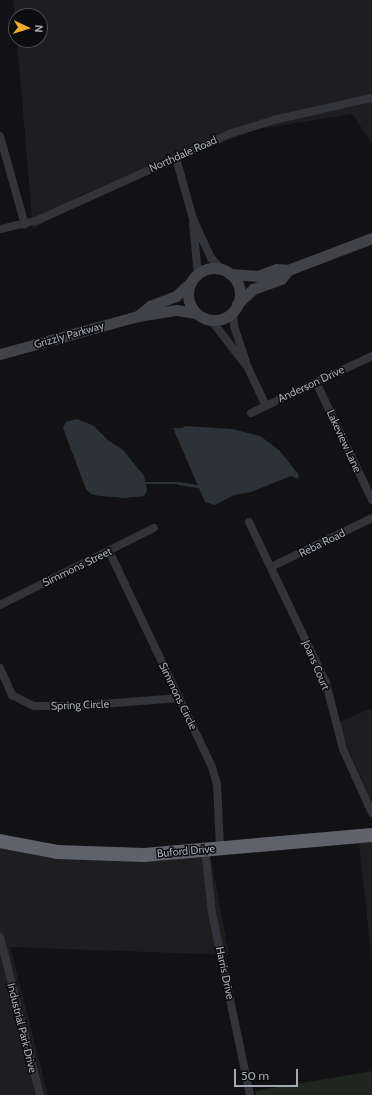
<!DOCTYPE html>
<html>
<head>
<meta charset="utf-8">
<style>
	body { margin:0 }
	#map { position:relative; width:372px; height:1095px; overflow:hidden; background:#121214; font-family:Cabin,sans-serif }
	div>[style] { position:absolute }
	.built>* { inset:0; background:#1e1e21 }
	.green>* { inset:0; background:#1e261f }
	.water>* { inset:0; background:#2b3339 }
	.stream>* { height:2.5px; margin:-1.25px; padding:0 1.25px; transform-origin:1.25px; border-radius:1.25px; background:#2b3339 }
	.street>* { height:8px; margin:-4px; padding:0 4px; transform-origin:4px; border-radius:4px; background:#333439 }
	.secondary>* { height:11px; margin:-5.5px; padding:0 5.5px; transform-origin:5.5px; border-radius:5.5px; background:#414349 }
	.secondary>.ring { margin:-5.5px; padding:0; box-sizing:content-box; background:none; border:11px solid #414349; border-radius:50% }
	.highway>* { height:14px; margin:-7px; padding:0 7px; transform-origin:7px; border-radius:7px; background:#5f626a }
	span { translate:-50% -50%; white-space:nowrap; text-align:center; line-height:1.15; -webkit-text-stroke:3px #0d0d0f; paint-order:stroke }
	.street-label { font-size:11px; color:#a4a9b4 }
	.north { position:absolute; left:8px; top:8px; width:40px; height:40px; box-sizing:border-box; background:#0d0d0f; border:1px solid #494b51; border-radius:50%; rotate:94deg; font-size:11px; font-weight:700; line-height:16px; text-align:center; color:#a4a9b4 }
	.north::after { content:''; display:block; margin:auto; width:14px; height:18px; background:#efaa2f; clip-path:polygon(50% 0,100% 100%,50% 72%,0 100%) }
	.scale { position:absolute; left:234px; top:1069px; width:64px; height:18px; box-sizing:border-box; border:2px solid #a4a9b4; border-top:0; padding-left:5px; font-size:12px; line-height:14px; white-space:nowrap; color:#a4a9b4; -webkit-text-stroke:3px #0d0d0f; paint-order:stroke }
</style>
</head>
<body>
<div id="map">
	<div class="built">
		<i style="clip-path:polygon(13px 0,372px 0,372px 143px,352px 114px,259px 129px,81px 195px,33px 230px,17px 40px,40px 40px,40px 16px,16px 16px,16px 32px)"></i>
		<i style="clip-path:polygon(372px 708px,372px 803px,337px 723px)"></i>
		<i style="clip-path:polygon(372px 834px,372px 963px,358px 836px)"></i>
		<i style="clip-path:polygon(0 836px,86px 859px,210px 854px,229px 955px,10px 947px,48px 1095px,0 1095px)"></i>
	</div>
	<div class="green">
		<i style="clip-path:polygon(372px 1071px,372px 1095px,256px 1095px,255px 1091px)"></i>
	</div>
	<div class="water">
		<i style="clip-path:polygon(77px 419px,94px 426px,109px 441px,123px 450px,144px 476px,147px 490px,144px 496px,125px 498px,100px 496px,91px 494px,86px 489px,63px 428px,66px 422px)"></i>
		<i style="clip-path:polygon(184px 426px,232px 429px,260px 436px,279px 450px,299px 475px,298px 479px,291px 476px,251px 492px,234px 495px,215px 505px,205px 502px,173px 428px,183px 428px)"></i>
	</div>
	<div class="stream">
		<i style="left:145px;top:483px;width:33px"></i>
		<i style="left:178px;top:483px;width:19px;rotate:9deg"></i>
	</div>
	<div class="street">
		<i style="left:0;top:136px;width:92px;rotate:74.3deg"></i>
		<i style="left:176px;top:158px;width:63px;rotate:74.4deg"></i>
		<i style="left:193px;top:219px;width:43px;rotate:65.2deg"></i>
		<i style="left:211px;top:258px;width:16px;rotate:47deg"></i>
		<i style="left:193px;top:224px;width:50px;rotate:84.3deg"></i>
		<i style="left:0;top:229px;width:39px;rotate:-13deg"></i>
		<i style="left:38px;top:220px;width:213px;rotate:-24.2deg"></i>
		<i style="left:232px;top:133px;width:44px;rotate:-17.2deg"></i>
		<i style="left:274px;top:120px;width:100px;rotate:-12.7deg"></i>
		<i style="left:233px;top:311px;width:15px;rotate:86deg"></i>
		<i style="left:234px;top:326px;width:44px;rotate:71.6deg"></i>
		<i style="left:248px;top:368px;width:42px;rotate:64.7deg"></i>
		<i style="left:211px;top:320px;width:56px;rotate:52.3deg"></i>
		<i style="left:316px;top:382px;width:131px;rotate:64.6deg"></i>
		<i style="left:251px;top:413px;width:134px;rotate:-25.2deg"></i>
		<i style="left:249px;top:522px;width:178px;rotate:64.4deg"></i>
		<i style="left:326px;top:683px;width:68px;rotate:75.6deg"></i>
		<i style="left:343px;top:749px;width:70px;rotate:65.6deg"></i>
		<i style="left:109px;top:551px;width:239px;rotate:64.5deg"></i>
		<i style="left:212px;top:767px;width:18px;rotate:74deg"></i>
		<i style="left:217px;top:784px;width:64px;rotate:87.3deg"></i>
		<i style="left:271px;top:567px;width:112px;rotate:-25.9deg"></i>
		<i style="left:0;top:605px;width:172px;rotate:-26.6deg"></i>
		<i style="left:0;top:668px;width:30px;rotate:66deg"></i>
		<i style="left:12px;top:695px;width:25px;rotate:27deg"></i>
		<i style="left:34px;top:706px;width:43px"></i>
		<i style="left:77px;top:706px;width:102px;rotate:-4.5deg"></i>
		<i style="left:205px;top:850px;width:63px;rotate:83.7deg"></i>
		<i style="left:212px;top:913px;width:186px;rotate:78.2deg"></i>
		<i style="left:0;top:937px;width:163px;rotate:75.8deg"></i>
	</div>
	<div class="secondary">
		<i class="ring" style="left:188px;top:268px;width:41px;height:41px"></i>
		<i style="left:230px;top:274px;width:28px;rotate:4deg"></i>
		<i style="left:258px;top:276px;width:19px;rotate:-21deg"></i>
		<i style="left:276px;top:269px;width:12px;rotate:5deg"></i>
		<i style="left:288px;top:270px;width:90px;rotate:-20.9deg"></i>
		<i style="left:237px;top:304px;width:22px;rotate:-43deg"></i>
		<i style="left:253px;top:289px;width:30px;rotate:-20deg"></i>
		<i style="left:281px;top:279px;width:11px;rotate:-52deg"></i>
		<i style="left:138px;top:316px;width:16px;rotate:-40deg"></i>
		<i style="left:150px;top:306px;width:28px;rotate:-21deg"></i>
		<i style="left:176px;top:296px;width:21px;rotate:-43deg"></i>
		<i style="left:0;top:354px;width:143px;rotate:-15.4deg"></i>
		<i style="left:138px;top:316px;width:39px;rotate:-9deg"></i>
		<i style="left:177px;top:310px;width:19px;rotate:9deg"></i>
	</div>
	<div class="highway">
		<i style="left:0;top:841px;width:58px;rotate:10.9deg"></i>
		<i style="left:57px;top:852px;width:87px;rotate:2deg"></i>
		<i style="left:144px;top:855px;width:229px;rotate:-5deg"></i>
	</div>
	<div class="street-label">
		<span style="left:183px;top:154px;rotate:-24deg">Northdale Road</span>
		<span style="left:69px;top:335px;rotate:-16deg">Grizzly Parkway</span>
		<span style="left:311px;top:384px;rotate:-25deg">Anderson Drive</span>
		<span style="left:344px;top:441px;rotate:65deg">Lakeview Lane</span>
		<span style="left:322px;top:543px;rotate:-26deg">Reba Road</span>
		<span style="left:77px;top:567px;rotate:-26deg">Simmons Street</span>
		<span style="left:316px;top:665px;rotate:67deg">Joans Court</span>
		<span style="left:178px;top:696px;rotate:64deg">Simmons Circle</span>
		<span style="left:80px;top:705px;rotate:-2deg">Spring Circle</span>
		<span style="left:186px;top:851px;rotate:-5deg">Buford Drive</span>
		<span style="left:225px;top:973px;rotate:78deg">Harris Drive</span>
		<span style="left:22px;top:1028px;rotate:76deg">Industrial Park Drive</span>
	</div>
	<div class="north">N</div>
	<div class="scale">50 m</div>
</div>
</body>
</html>
